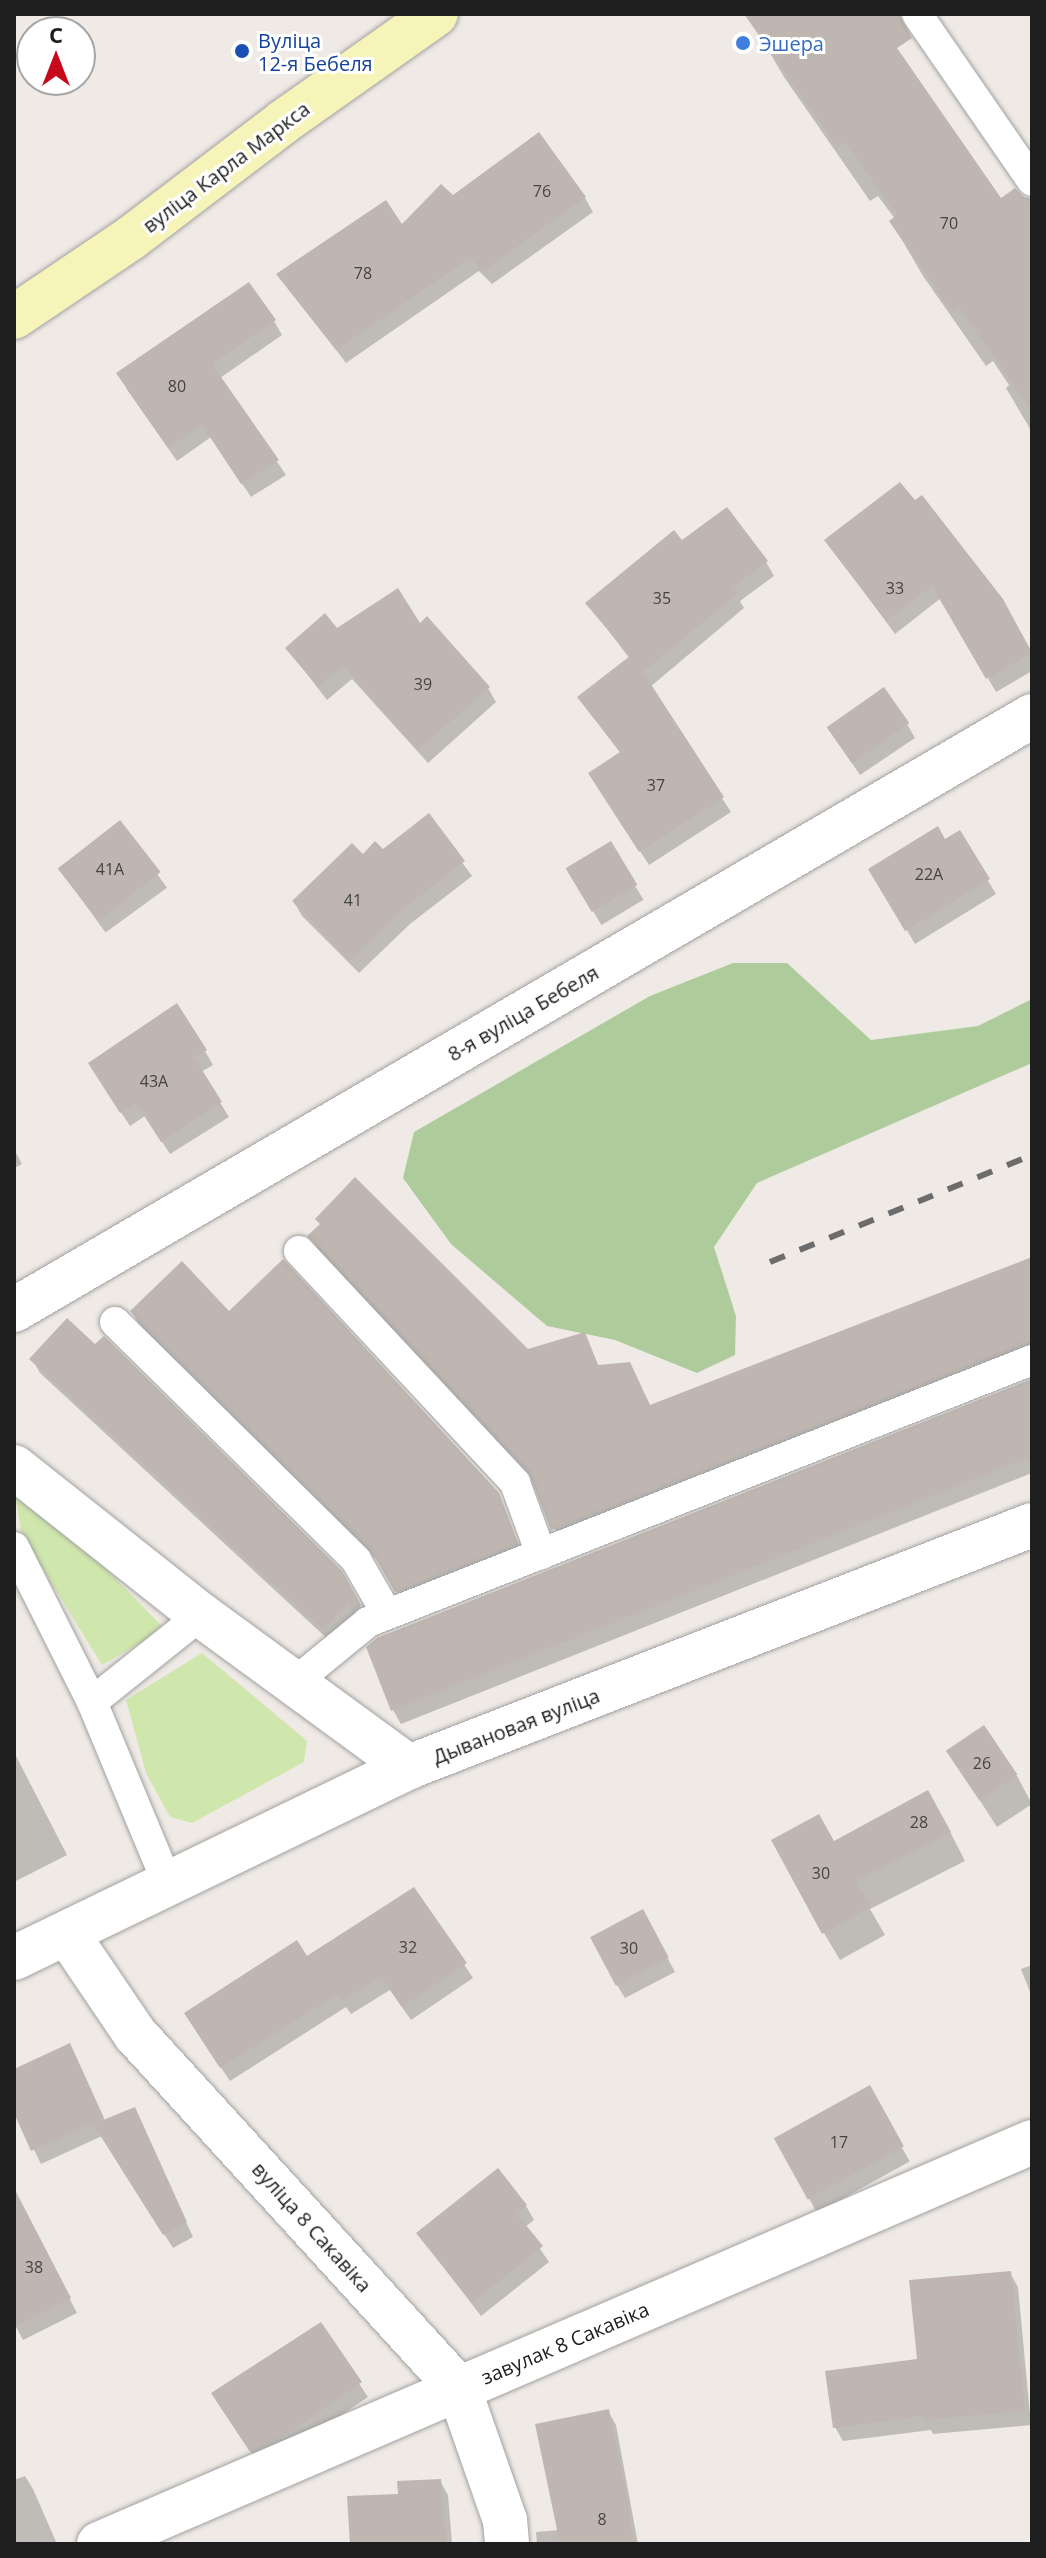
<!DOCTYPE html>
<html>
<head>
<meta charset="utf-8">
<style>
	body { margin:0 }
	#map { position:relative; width:1046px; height:2558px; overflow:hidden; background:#efeae5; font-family:"Open Sans",sans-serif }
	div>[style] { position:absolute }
	.grass>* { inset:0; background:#cfe7ac }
	.forest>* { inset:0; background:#aecc9b }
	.shadow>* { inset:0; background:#0003; transform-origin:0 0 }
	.building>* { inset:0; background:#bfb6b1; transform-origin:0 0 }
	.roads { filter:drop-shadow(0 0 2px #a2a2a2) drop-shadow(0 0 2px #a2a2a2) }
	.lane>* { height:30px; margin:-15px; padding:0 15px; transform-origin:15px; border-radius:15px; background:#fff }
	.street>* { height:44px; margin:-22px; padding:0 22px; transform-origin:22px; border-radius:22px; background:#fff }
	.secondary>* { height:44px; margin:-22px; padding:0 22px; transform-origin:22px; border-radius:22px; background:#f7f4ba }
	.rail>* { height:6px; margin-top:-3px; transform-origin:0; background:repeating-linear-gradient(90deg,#6c6c6c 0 16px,transparent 0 32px) }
	.dots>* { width:22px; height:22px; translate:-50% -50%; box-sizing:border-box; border:4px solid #fff; border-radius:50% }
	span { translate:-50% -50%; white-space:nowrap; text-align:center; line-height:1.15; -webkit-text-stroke:6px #fff; paint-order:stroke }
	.number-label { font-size:16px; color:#464443 }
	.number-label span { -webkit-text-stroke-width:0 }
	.transit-label { font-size:20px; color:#164399 }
	.left { translate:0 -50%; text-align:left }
	.shop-label { font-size:20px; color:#366cbe }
	.street-label { font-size:20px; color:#1e1e1e }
	.frame { position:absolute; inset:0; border:16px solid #1e1e1e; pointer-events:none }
	.north { position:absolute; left:16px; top:16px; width:80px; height:80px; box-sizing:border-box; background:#fff; border:2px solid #a5a5a5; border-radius:50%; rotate:0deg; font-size:22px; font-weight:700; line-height:32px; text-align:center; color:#1e1e1e }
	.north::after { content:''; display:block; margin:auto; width:28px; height:36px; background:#c5081a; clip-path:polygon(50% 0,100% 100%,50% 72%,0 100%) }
</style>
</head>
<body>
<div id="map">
	<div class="grass">
		<i style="clip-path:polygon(14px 1489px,29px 1491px,165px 1629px,102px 1665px,22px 1535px)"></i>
		<i style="clip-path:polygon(202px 1653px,307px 1741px,304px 1762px,192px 1823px,170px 1817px,146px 1773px,126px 1700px)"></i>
	</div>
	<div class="forest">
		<i style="clip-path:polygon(733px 963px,787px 963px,871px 1040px,978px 1026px,1032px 999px,1032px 1063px,757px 1183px,714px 1247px,736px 1316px,735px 1355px,697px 1373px,615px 1340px,547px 1326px,451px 1244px,403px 1178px,414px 1132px,650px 996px)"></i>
	</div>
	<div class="shadow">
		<i style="clip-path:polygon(763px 14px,870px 14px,1032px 246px,1032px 432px,1006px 388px,1009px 385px,993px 361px,986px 366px,923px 276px,891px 221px,895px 219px,878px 196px,870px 201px,784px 77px,752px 22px)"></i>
		<i style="clip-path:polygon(452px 197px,585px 198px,593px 212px,492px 284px,479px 271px,346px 363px,279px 275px,401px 227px)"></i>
		<i style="clip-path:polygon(274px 321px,282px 335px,220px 378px,286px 475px,251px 497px,211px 437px,177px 461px,126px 388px)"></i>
		<i style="clip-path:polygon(827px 541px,1002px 600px,1032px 652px,1032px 671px,996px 692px,941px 598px,895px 634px)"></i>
		<i style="clip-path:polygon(682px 543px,766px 562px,774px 576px,740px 601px,744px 608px,650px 687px,731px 812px,649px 865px,599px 788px,621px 754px,580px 698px,630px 659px,588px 604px)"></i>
		<i style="clip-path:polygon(420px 626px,488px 688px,496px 702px,428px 763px,352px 679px,327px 700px,287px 648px,336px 630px)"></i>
		<i style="clip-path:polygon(907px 724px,915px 738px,860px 775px,837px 741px)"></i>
		<i style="clip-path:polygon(428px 816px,472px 876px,410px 924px,359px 973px,302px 916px,294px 902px,363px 857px,383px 852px)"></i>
		<i style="left:120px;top:823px;width:80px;height:76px;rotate:54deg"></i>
		<i style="clip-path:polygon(959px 833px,996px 894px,915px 944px,871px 869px,944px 842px)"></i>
		<i style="left:610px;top:844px;width:65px;height:49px;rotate:59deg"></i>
		<i style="clip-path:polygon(205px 1051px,213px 1065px,201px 1072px,229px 1117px,170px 1154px,145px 1116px,130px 1126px,98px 1077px)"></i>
		<i style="clip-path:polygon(14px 1149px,22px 1164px,14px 1168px)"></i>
		<i style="clip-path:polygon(310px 1236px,527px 1351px,584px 1334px,599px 1367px,629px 1364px,651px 1407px,1032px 1259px,1032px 1358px,561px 1543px,534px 1480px,318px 1250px)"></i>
		<i style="clip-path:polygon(132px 1312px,229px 1314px,498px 1494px,524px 1558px,405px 1605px,379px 1562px,140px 1326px)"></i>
		<i style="clip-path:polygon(32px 1359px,340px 1572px,368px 1620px,332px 1643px,40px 1373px)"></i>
		<i style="clip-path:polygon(1032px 1382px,1032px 1473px,401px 1724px,393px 1710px)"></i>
		<i style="clip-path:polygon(948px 1751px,1017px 1776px,1032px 1804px,997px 1827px)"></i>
		<i style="clip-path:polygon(14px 1752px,67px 1855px,14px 1882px)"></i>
		<i style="clip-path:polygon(944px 1820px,965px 1861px,870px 1909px,885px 1935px,840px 1960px,824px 1933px,834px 1843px)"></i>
		<i style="clip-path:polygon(414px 1889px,473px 1978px,411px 2020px,390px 1990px,351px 2014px,346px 2007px,230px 2081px,194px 2027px)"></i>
		<i style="clip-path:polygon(650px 1925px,675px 1972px,625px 1998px,617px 1985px)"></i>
		<i style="clip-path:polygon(1032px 1965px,1032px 1997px,1021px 1969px)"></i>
		<i style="clip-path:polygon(77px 2060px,105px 2121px,134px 2110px,193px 2237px,173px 2248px,102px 2136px,41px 2164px,14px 2108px,14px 2071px)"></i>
		<i style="left:869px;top:2088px;width:84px;height:106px;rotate:61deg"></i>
		<i style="clip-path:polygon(526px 2206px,534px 2220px,525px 2227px,549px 2262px,481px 2316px,418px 2234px)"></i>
		<i style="clip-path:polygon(14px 2237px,40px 2242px,77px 2313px,23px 2340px,14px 2323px)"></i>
		<i style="clip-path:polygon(1010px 2273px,1018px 2287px,1031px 2425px,933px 2434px,931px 2430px,843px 2441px,835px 2427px,919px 2361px)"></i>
		<i style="clip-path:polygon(320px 2325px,368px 2397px,284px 2454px,260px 2465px,221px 2408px)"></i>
		<i style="clip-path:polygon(608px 2411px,616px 2425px,638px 2544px,537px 2544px,536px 2532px,559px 2530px)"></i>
		<i style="clip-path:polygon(25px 2476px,33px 2489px,57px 2544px,14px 2544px,14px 2480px)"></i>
		<i style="clip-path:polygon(440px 2481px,448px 2495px,452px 2544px,352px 2544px,400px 2495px)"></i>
	</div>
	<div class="building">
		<i style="clip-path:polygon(744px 14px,899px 14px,912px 38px,897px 48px,1001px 198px,1015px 188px,1024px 197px,1032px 199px,1032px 411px,959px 307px,952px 312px,889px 221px,897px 215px,845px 142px,837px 147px)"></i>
		<i style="clip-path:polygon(539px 132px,586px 197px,483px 271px,470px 258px,336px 350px,276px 274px,386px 200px,402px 224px,441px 184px,453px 195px)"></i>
		<i style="clip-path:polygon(249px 282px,276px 320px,212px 364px,279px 460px,241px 484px,202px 425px,168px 448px,116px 373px)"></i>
		<i style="clip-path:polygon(900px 482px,915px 500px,922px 495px,1003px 599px,1032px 653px,986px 679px,932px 586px,886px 621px,824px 540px)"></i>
		<i style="clip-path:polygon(727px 507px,768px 561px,733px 587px,738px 593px,643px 672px,641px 669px,724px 797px,639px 852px,588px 773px,620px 752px,577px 697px,630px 656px,585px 603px,674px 530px,682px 540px)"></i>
		<i style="clip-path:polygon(398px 588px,420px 623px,427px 616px,490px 687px,418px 750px,343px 666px,318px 687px,285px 648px,325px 613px,337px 628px)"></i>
		<i style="left:884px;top:687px;width:44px;height:70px;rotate:55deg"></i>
		<i style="clip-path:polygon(429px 813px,465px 861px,402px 910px,350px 961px,292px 901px,352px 843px,363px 854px,375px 841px,383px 849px)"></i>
		<i style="left:120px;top:820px;width:66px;height:79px;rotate:52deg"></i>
		<i style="clip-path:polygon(938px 826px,945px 839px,960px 830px,990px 879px,905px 931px,868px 869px)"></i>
		<i style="left:611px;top:841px;width:51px;height:53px;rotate:59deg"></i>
		<i style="clip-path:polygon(177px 1003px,207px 1050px,194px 1057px,222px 1102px,161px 1142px,136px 1103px,120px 1113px,88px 1063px)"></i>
		<i style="clip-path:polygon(355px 1177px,528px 1349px,585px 1332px,598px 1365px,630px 1362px,650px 1405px,1032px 1257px,1032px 1342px,551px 1530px,528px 1471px,307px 1236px,320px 1224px,315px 1219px)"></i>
		<i style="clip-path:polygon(283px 1259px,499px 1493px,518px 1543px,395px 1592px,369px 1547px,130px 1311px,182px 1261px,229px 1311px)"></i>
		<i style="clip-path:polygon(67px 1318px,95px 1344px,104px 1336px,342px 1571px,361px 1605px,352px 1612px,348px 1603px,323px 1630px,29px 1359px)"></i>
		<i style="clip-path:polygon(1032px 1379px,1032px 1456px,391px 1711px,366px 1647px,377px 1638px)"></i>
		<i style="left:984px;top:1725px;width:60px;height:46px;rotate:56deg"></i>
		<i style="clip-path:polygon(928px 1790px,951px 1832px,856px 1881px,871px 1907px,822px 1934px,771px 1840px,819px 1814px,834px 1841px)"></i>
		<i style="clip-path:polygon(414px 1887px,467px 1963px,402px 2007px,381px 1977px,341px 2001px,337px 1994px,220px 2068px,184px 2013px,297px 1940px,307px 1956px)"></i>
		<i style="left:643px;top:1909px;width:55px;height:60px;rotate:62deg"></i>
		<i style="clip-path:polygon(70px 2043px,104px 2118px,31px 2151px,14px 2113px,14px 2069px)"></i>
		<i style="left:870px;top:2085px;width:70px;height:110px;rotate:61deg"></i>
		<i style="clip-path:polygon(135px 2107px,187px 2222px,163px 2235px,93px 2124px)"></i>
		<i style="clip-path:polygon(498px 2168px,527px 2205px,516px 2213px,543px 2246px,472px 2303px,416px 2233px)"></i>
		<i style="clip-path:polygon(14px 2188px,71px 2298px,14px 2327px)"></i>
		<i style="clip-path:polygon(1011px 2271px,1025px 2411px,923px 2420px,922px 2416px,833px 2428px,825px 2371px,917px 2359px,909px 2280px)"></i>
		<i style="clip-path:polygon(321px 2322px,362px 2382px,276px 2441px,250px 2452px,211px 2393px)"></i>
		<i style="clip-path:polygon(609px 2409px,629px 2506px,633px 2544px,560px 2544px,535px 2424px)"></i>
		<i style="clip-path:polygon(441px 2479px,446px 2544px,350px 2544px,347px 2496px,398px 2494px,397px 2481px)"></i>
	</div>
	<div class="roads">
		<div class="lane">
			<i style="left:917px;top:14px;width:203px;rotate:55.4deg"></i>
			<i style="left:299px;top:1251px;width:317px;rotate:47deg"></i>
			<i style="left:515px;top:1483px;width:76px;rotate:69.9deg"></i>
			<i style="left:115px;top:1322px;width:339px;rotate:44.6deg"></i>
			<i style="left:356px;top:1560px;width:62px;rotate:60.1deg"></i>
			<i style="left:14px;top:1547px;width:174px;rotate:63.3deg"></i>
			<i style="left:92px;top:1702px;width:198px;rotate:67.4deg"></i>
			<i style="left:295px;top:1682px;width:94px;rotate:-39.4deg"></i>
			<i style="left:368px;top:1622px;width:714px;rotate:-21.53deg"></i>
			<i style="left:92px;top:1702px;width:139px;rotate:-38.6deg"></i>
		</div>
		<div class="street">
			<i style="left:14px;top:1310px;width:1179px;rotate:-30.26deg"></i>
			<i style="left:14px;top:1467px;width:238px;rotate:38.4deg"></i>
			<i style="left:201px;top:1615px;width:258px;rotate:36.2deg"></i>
			<i style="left:68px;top:1935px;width:120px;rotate:55.9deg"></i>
			<i style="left:135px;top:2034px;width:481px;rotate:47.6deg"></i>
			<i style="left:459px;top:2389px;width:139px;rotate:70.7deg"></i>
			<i style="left:505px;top:2520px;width:24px;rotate:85deg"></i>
			<i style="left:14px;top:1958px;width:439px;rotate:-25.8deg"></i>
			<i style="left:409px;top:1767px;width:668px;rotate:-21.23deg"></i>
			<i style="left:99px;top:2544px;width:1016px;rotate:-23.31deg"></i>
		</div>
		<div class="secondary">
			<i style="left:14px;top:317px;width:141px;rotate:-34deg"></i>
			<i style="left:131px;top:238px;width:191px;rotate:-37.3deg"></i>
			<i style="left:283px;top:122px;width:187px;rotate:-35.2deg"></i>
		</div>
	</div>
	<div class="rail">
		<i style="left:770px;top:1262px;width:283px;rotate:-22.2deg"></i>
	</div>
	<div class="dots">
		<i style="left:743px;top:43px;background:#3f7fe0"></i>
		<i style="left:242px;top:51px;background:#1a4fb4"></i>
	</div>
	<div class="number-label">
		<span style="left:542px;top:191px">76</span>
		<span style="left:949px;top:223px">70</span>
		<span style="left:363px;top:273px">78</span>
		<span style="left:177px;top:386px">80</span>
		<span style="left:895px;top:588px">33</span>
		<span style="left:662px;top:598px">35</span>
		<span style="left:423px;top:684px">39</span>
		<span style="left:656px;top:785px">37</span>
		<span style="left:110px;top:869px">41А</span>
		<span style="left:929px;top:874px">22А</span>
		<span style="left:353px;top:900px">41</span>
		<span style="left:154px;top:1081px">43А</span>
		<span style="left:982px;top:1763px">26</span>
		<span style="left:919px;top:1822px">28</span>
		<span style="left:821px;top:1873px">30</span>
		<span style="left:408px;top:1947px">32</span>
		<span style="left:629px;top:1948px">30</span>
		<span style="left:839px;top:2142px">17</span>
		<span style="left:34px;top:2267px">38</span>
		<span style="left:602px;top:2519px">8</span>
	</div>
	<div class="transit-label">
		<span class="left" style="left:258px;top:52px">Вуліца<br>12-я Бебеля</span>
	</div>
	<div class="shop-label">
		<span class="left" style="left:759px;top:43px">Эшера</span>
	</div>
	<div class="street-label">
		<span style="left:226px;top:167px;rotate:-37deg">вуліца Карла Маркса</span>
		<span style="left:523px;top:1013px;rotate:-30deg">8-я вуліца Бебеля</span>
		<span style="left:516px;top:1726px;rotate:-21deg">Дывановая вуліца</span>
		<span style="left:312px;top:2227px;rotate:48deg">вуліца 8 Сакавіка</span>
		<span style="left:565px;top:2343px;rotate:-23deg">завулак 8 Сакавіка</span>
	</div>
	<div class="frame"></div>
	<div class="north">С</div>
</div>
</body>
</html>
